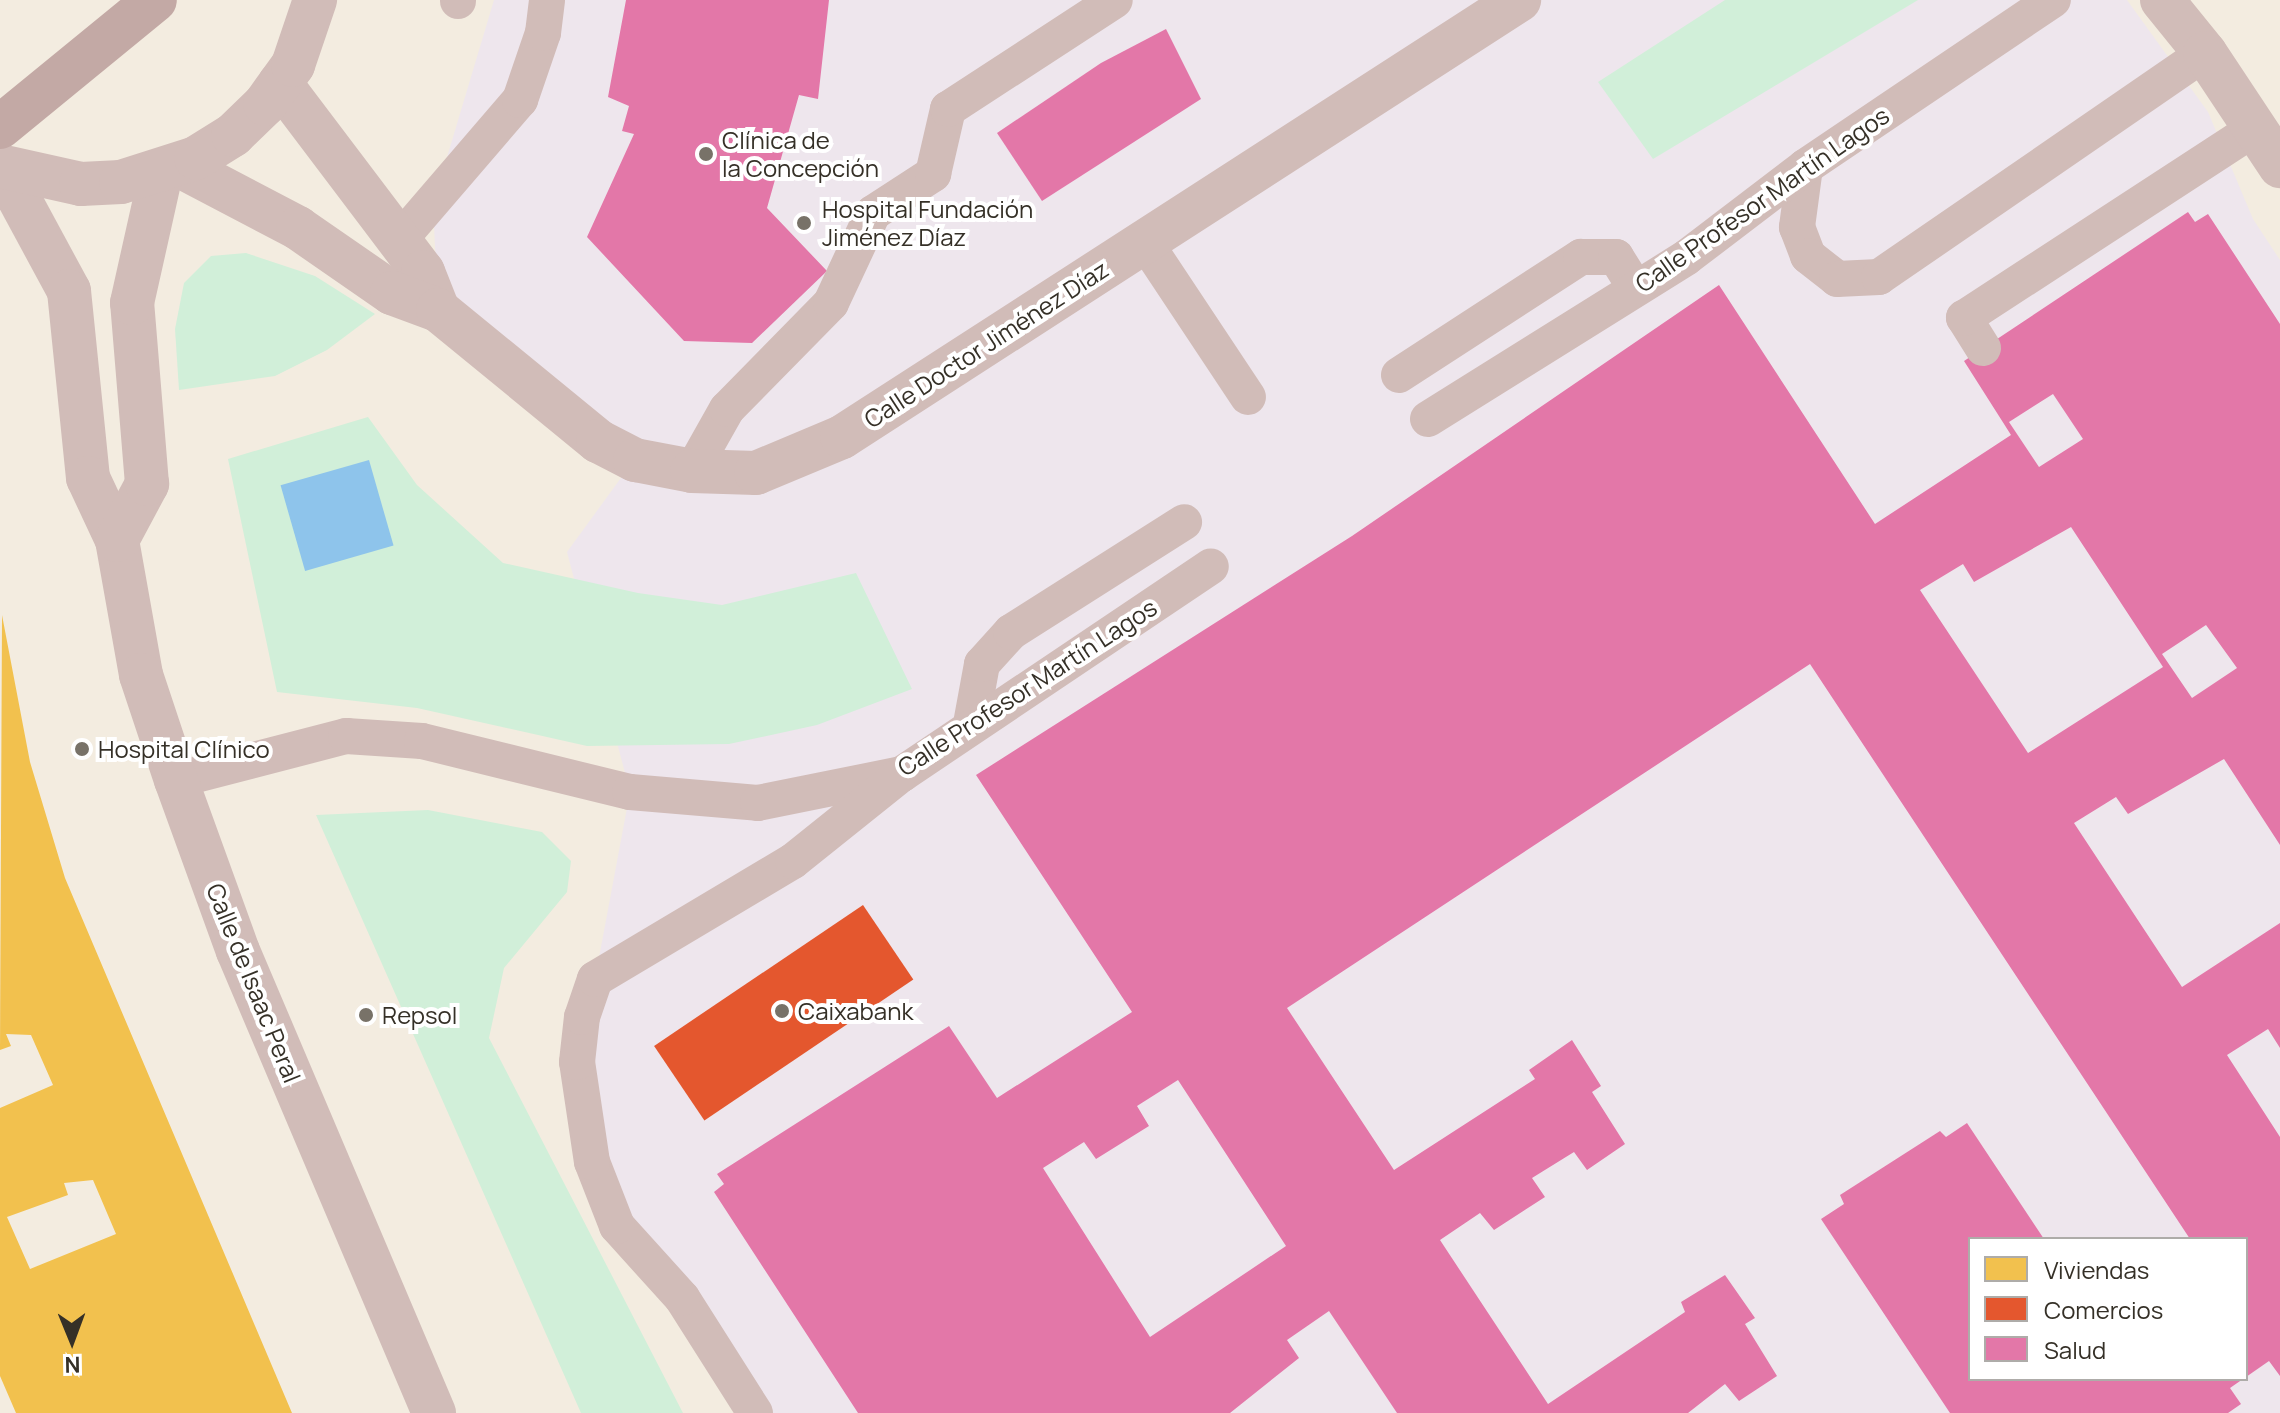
<!DOCTYPE html>
<html>
<head>
<meta charset="utf-8">
<style>
	body { margin:0 }
	#map { position:relative; width:2280px; height:1413px; overflow:hidden; background:#f3ece0; font-family:Manrope,sans-serif }
	div>[style] { position:absolute }
	.medical>* { inset:0; background:#eee6ed }
	.green>* { inset:0; background:#d1efd9 }
	.water>* { inset:0; background:#8ec4eb; transform-origin:0 0 }
	.homes>* { inset:0; background:#f2c14e }
	.shops>* { inset:0; background:#e4572e; transform-origin:0 0 }
	.health>* { inset:0; background:#e377a8 }
	.service>* { height:36px; margin:-18px; padding:0 18px; transform-origin:18px; border-radius:18px; background:#d1bcb8 }
	.minor>* { height:44px; margin:-22px; padding:0 22px; transform-origin:22px; border-radius:22px; background:#d1bcb8 }
	.tertiary>* { height:44px; margin:-22px; padding:0 22px; transform-origin:22px; border-radius:22px; background:#d1bcb8 }
	.primary>* { height:44px; margin:-22px; padding:0 22px; transform-origin:22px; border-radius:22px; background:#c3a9a5 }
	.dots>* { width:22px; height:22px; translate:-50% -50%; box-sizing:border-box; border:4px solid #fff; border-radius:50% }
	span { translate:-50% -50%; white-space:nowrap; text-align:center; line-height:1.15; -webkit-text-stroke:8px #fff; paint-order:stroke }
	.poi-label { font-size:24px; color:#353027 }
	.left { translate:0 -50%; text-align:left }
	.street-label { font-size:24px; color:#353027 }
	.legend { position:absolute; left:1968px; top:1237px; width:280px; height:144px; box-sizing:border-box; background:#fff; border:2px solid #aeaca9; margin:0; padding:10px 14px; list-style:none; font-size:24px; color:#353027 }
	.legend li { display:flex; align-items:center; gap:16px; height:40px }
	.legend b { width:40px; border:2px solid #aeaca9 }
	.north { position:absolute; left:32px; top:1301px; width:80px; height:80px; -webkit-text-stroke:6px #fff; paint-order:stroke; rotate:179deg; font-size:22px; font-weight:700; line-height:32px; text-align:center; color:#353027 }
	.north::after { content:''; display:block; margin:auto; width:28px; height:36px; background:#353027; clip-path:polygon(50% 0,100% 100%,50% 72%,0 100%) }
</style>
</head>
<body>
<div id="map">
	<div class="medical">
		<i style="clip-path:polygon(evenodd,494px 0,2127px 0,2208px 112px,2253px 219px,2280px 260px,2280px 1413px,755px 1413px,592px 1162px,595px 979px,630px 792px,567px 552px,634px 460px,438px 310px,433px 204px,494px 0,1970px 1239px,2246px 1239px,2246px 1379px,1970px 1379px,1970px 1239px)"></i>
	</div>
	<div class="green">
		<i style="clip-path:polygon(1725px 0,1918px 0,1653px 159px,1598px 82px)"></i>
		<i style="clip-path:polygon(246px 253px,315px 276px,375px 314px,327px 350px,275px 376px,179px 390px,175px 329px,184px 283px,211px 256px)"></i>
		<i style="clip-path:polygon(368px 417px,417px 485px,503px 563px,638px 593px,722px 605px,856px 573px,912px 689px,817px 725px,729px 744px,587px 746px,417px 708px,277px 692px,228px 459px)"></i>
		<i style="clip-path:polygon(428px 810px,542px 832px,571px 861px,567px 892px,504px 968px,489px 1038px,683px 1413px,581px 1413px,316px 815px)"></i>
	</div>
	<div class="water">
		<i style="left:369px;top:460px;width:89px;height:92px;rotate:74deg"></i>
	</div>
	<div class="homes">
		<i style="clip-path:polygon(evenodd,2px 615px,30px 762px,65px 878px,292px 1413px,16px 1413px,0 1376px,0 1108px,53px 1085px,31px 1035px,6px 1034px,11px 1046px,0 1050px,2px 615px,93px 1180px,116px 1234px,30px 1269px,7px 1217px,68px 1195px,64px 1183px,93px 1180px)"></i>
	</div>
	<div class="shops">
		<i style="left:863px;top:905px;width:90px;height:252px;rotate:56deg"></i>
	</div>
	<div class="health">
		<i style="clip-path:polygon(626px 0,829px 0,818px 99px,799px 95px,767px 208px,827px 271px,752px 343px,684px 341px,587px 237px,634px 134px,622px 131px,629px 106px,608px 97px)"></i>
		<i style="clip-path:polygon(1166px 29px,1201px 99px,1042px 201px,997px 133px,1101px 63px)"></i>
		<i style="clip-path:polygon(evenodd,2188px 212px,2195px 222px,2208px 214px,2280px 324px,2280px 845px,2224px 759px,2128px 814px,2116px 797px,2074px 823px,2182px 987px,2280px 923px,2280px 1048px,2268px 1029px,2227px 1055px,2280px 1137px,2280px 1376px,2269px 1361px,2246px 1377px,2246px 1239px,2190px 1239px,1810px 664px,1287px 1008px,1394px 1170px,1535px 1079px,1529px 1070px,1572px 1040px,1601px 1086px,1592px 1092px,1625px 1144px,1587px 1170px,1574px 1152px,1532px 1178px,1545px 1197px,1494px 1230px,1480px 1213px,1440px 1240px,1548px 1404px,1685px 1312px,1681px 1302px,1725px 1275px,1755px 1318px,1745px 1324px,1777px 1376px,1739px 1401px,1725px 1384px,1688px 1413px,1397px 1413px,1329px 1311px,1287px 1340px,1299px 1358px,1230px 1413px,858px 1413px,714px 1192px,724px 1184px,717px 1174px,949px 1026px,997px 1098px,1132px 1012px,976px 775px,1352px 536px,1719px 285px,1875px 524px,2011px 435px,1964px 361px,2188px 212px,2053px 394px,2083px 439px,2039px 467px,2009px 422px,2053px 394px,2188px 212px,2071px 527px,2163px 667px,2028px 753px,1920px 590px,1963px 564px,1974px 582px,2071px 527px,2188px 212px,2206px 625px,2237px 668px,2192px 698px,2162px 654px,2206px 625px,2188px 212px,1178px 1080px,1286px 1246px,1150px 1337px,1043px 1168px,1084px 1142px,1096px 1159px,1149px 1126px,1137px 1106px,1178px 1080px)"></i>
		<i style="clip-path:polygon(1967px 1123px,2044px 1239px,1970px 1239px,1970px 1379px,2243px 1379px,2230px 1388px,2241px 1404px,2228px 1413px,1950px 1413px,1821px 1219px,1844px 1204px,1840px 1195px,1940px 1131px,1946px 1137px)"></i>
	</div>
	<div class="service">
		<i style="left:458px;top:1px;width:1px;rotate:-90deg"></i>
		<i style="left:1805px;top:167px;width:61px;rotate:97.6deg"></i>
		<i style="left:1797px;top:227px;width:31px;rotate:69deg"></i>
		<i style="left:1808px;top:256px;width:37px;rotate:38deg"></i>
		<i style="left:1837px;top:279px;width:42px;rotate:-2.7deg"></i>
		<i style="left:1879px;top:277px;width:396px;rotate:-34.5deg"></i>
		<i style="left:385px;top:225px;width:24px;rotate:12deg"></i>
		<i style="left:408px;top:230px;width:172px;rotate:-49.3deg"></i>
		<i style="left:520px;top:100px;width:71px;rotate:-71.1deg"></i>
		<i style="left:543px;top:33px;width:33px;rotate:-83deg"></i>
		<i style="left:1145px;top:242px;width:186px;rotate:56.4deg"></i>
		<i style="left:1983px;top:348px;width:36px;rotate:-122deg"></i>
		<i style="left:1964px;top:318px;width:348px;rotate:-33.1deg"></i>
		<i style="left:1399px;top:375px;width:217px;rotate:-33deg"></i>
		<i style="left:1581px;top:257px;width:35px"></i>
		<i style="left:1616px;top:257px;width:36px;rotate:58deg"></i>
		<i style="left:1428px;top:419px;width:305px;rotate:-32deg"></i>
		<i style="left:1687px;top:257px;width:148px;rotate:-37.3deg"></i>
		<i style="left:1805px;top:167px;width:299px;rotate:-34deg"></i>
		<i style="left:692px;top:471px;width:71px;rotate:-60.6deg"></i>
		<i style="left:727px;top:409px;width:148px;rotate:-45.5deg"></i>
		<i style="left:831px;top:303px;width:99px;rotate:-65deg"></i>
		<i style="left:873px;top:213px;width:72px;rotate:-33deg"></i>
		<i style="left:933px;top:174px;width:67px;rotate:-77deg"></i>
		<i style="left:948px;top:109px;width:199px;rotate:-33.1deg"></i>
		<i style="left:971px;top:724px;width:61px;rotate:-79.6deg"></i>
		<i style="left:982px;top:664px;width:43px;rotate:-47.8deg"></i>
		<i style="left:1011px;top:632px;width:205px;rotate:-32.4deg"></i>
		<i style="left:176px;top:780px;width:176px;rotate:-14.5deg"></i>
		<i style="left:346px;top:736px;width:76px;rotate:3.8deg"></i>
		<i style="left:422px;top:741px;width:214px;rotate:13.8deg"></i>
		<i style="left:630px;top:792px;width:128px;rotate:4.9deg"></i>
		<i style="left:758px;top:803px;width:147px;rotate:-11.4deg"></i>
		<i style="left:902px;top:774px;width:372px;rotate:-33.9deg"></i>
		<i style="left:755px;top:1413px;width:136px;rotate:-122.4deg"></i>
		<i style="left:682px;top:1298px;width:97px;rotate:-132.1deg"></i>
		<i style="left:617px;top:1226px;width:69px;rotate:-111.3deg"></i>
		<i style="left:592px;top:1162px;width:101px;rotate:-98.5deg"></i>
		<i style="left:577px;top:1062px;width:45px;rotate:-83.7deg"></i>
		<i style="left:582px;top:1017px;width:40px;rotate:-71.1deg"></i>
		<i style="left:595px;top:979px;width:230px;rotate:-30.8deg"></i>
		<i style="left:793px;top:861px;width:134px;rotate:-38.7deg"></i>
	</div>
	<div class="minor">
		<i style="left:2162px;top:0;width:68px;rotate:50.9deg"></i>
		<i style="left:2205px;top:53px;width:136px;rotate:56.4deg"></i>
		<i style="left:280px;top:83px;width:237px;rotate:52.9deg"></i>
		<i style="left:423px;top:272px;width:41px;rotate:68.5deg"></i>
		<i style="left:180px;top:166px;width:133px;rotate:27.7deg"></i>
		<i style="left:298px;top:228px;width:114px;rotate:34.7deg"></i>
		<i style="left:392px;top:293px;width:49px;rotate:20.3deg"></i>
		<i style="left:438px;top:310px;width:207px;rotate:39.3deg"></i>
		<i style="left:598px;top:441px;width:42px;rotate:27.2deg"></i>
		<i style="left:635px;top:460px;width:58px;rotate:10.9deg"></i>
		<i style="left:692px;top:471px;width:64px;rotate:1.8deg"></i>
		<i style="left:756px;top:473px;width:93px;rotate:-22.7deg"></i>
		<i style="left:842px;top:437px;width:806px;rotate:-32.84deg"></i>
		<i style="left:2px;top:167px;width:141px;rotate:61.6deg"></i>
		<i style="left:69px;top:291px;width:188px;rotate:84.2deg"></i>
		<i style="left:88px;top:478px;width:68px;rotate:64.9deg"></i>
		<i style="left:117px;top:540px;width:137px;rotate:79.9deg"></i>
		<i style="left:141px;top:675px;width:111px;rotate:71.6deg"></i>
		<i style="left:176px;top:780px;width:182px;rotate:70.1deg"></i>
		<i style="left:238px;top:951px;width:502px;rotate:67.01deg"></i>
		<i style="left:117px;top:540px;width:64px;rotate:-61.8deg"></i>
		<i style="left:147px;top:484px;width:182px;rotate:-94.7deg"></i>
		<i style="left:132px;top:303px;width:133px;rotate:-77.4deg"></i>
	</div>
	<div class="tertiary">
		<i style="left:0;top:166px;width:83px;rotate:12.5deg"></i>
		<i style="left:81px;top:184px;width:40px;rotate:-2.9deg"></i>
		<i style="left:121px;top:182px;width:79px;rotate:-17.7deg"></i>
		<i style="left:196px;top:158px;width:44px;rotate:-31.9deg"></i>
		<i style="left:233px;top:135px;width:45px;rotate:-44.1deg"></i>
		<i style="left:265px;top:104px;width:48px;rotate:-54.3deg"></i>
		<i style="left:293px;top:65px;width:69px;rotate:-71.3deg"></i>
	</div>
	<div class="primary">
		<i style="left:0;top:127px;width:200px;rotate:-39.3deg"></i>
	</div>
	<div class="dots">
		<i style="left:706px;top:154px;background:#787268"></i>
		<i style="left:804px;top:223px;background:#787268"></i>
		<i style="left:82px;top:749px;background:#787268"></i>
		<i style="left:782px;top:1011px;background:#787268"></i>
		<i style="left:366px;top:1015px;background:#787268"></i>
	</div>
	<div class="poi-label">
		<span class="left" style="left:722px;top:154px">Clínica de<br>la Concepción</span>
		<span class="left" style="left:822px;top:223px">Hospital Fundación<br>Jiménez Díaz</span>
		<span class="left" style="left:98px;top:749px">Hospital Clínico</span>
		<span class="left" style="left:798px;top:1011px">Caixabank</span>
		<span class="left" style="left:382px;top:1015px">Repsol</span>
	</div>
	<div class="street-label">
		<span style="left:1762px;top:199px;rotate:-35deg">Calle Profesor Martín Lagos</span>
		<span style="left:986px;top:344px;rotate:-33deg">Calle Doctor Jiménez Díaz</span>
		<span style="left:1027px;top:687px;rotate:-33deg">Calle Profesor Martín Lagos</span>
		<span style="left:254px;top:983px;rotate:68deg">Calle de Isaac Peral</span>
	</div>
	<ul class="legend">
	<li><b style="height:22px;background:#f2c14e"></b>Viviendas</li>
	<li><b style="height:22px;background:#e4572e"></b>Comercios</li>
	<li><b style="height:22px;background:#e377a8"></b>Salud</li>
	</ul>
	<div class="north">N</div>
</div>
</body>
</html>
